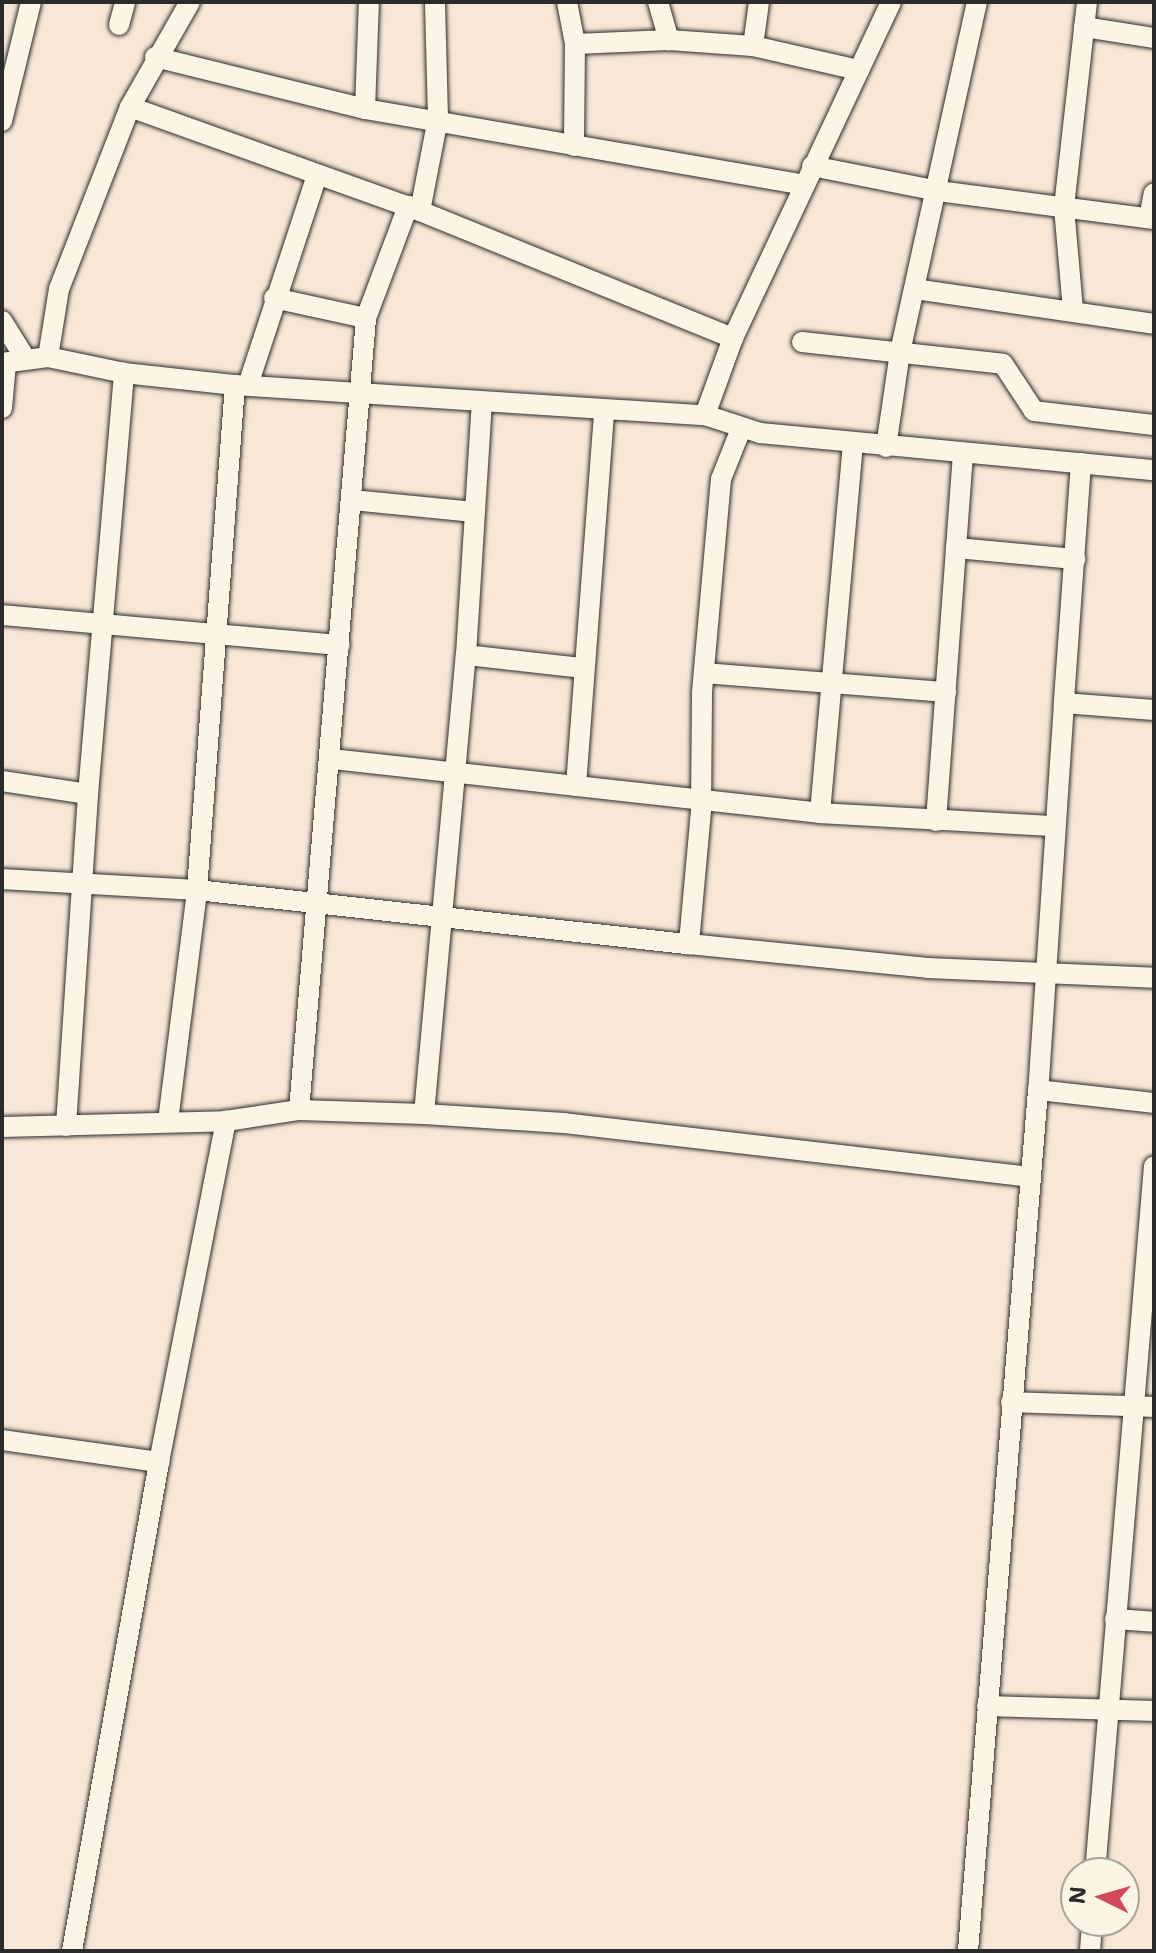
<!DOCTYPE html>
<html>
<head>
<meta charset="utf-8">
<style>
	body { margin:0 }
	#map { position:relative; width:1156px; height:1953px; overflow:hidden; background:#f8e7d7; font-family:"Shantell Sans",sans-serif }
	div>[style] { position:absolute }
	.roads { filter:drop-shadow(0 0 2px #2b2b2b) drop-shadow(0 0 2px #2b2b2b) }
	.minor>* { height:20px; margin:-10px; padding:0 10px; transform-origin:10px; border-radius:10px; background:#fcf5e5 }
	span { translate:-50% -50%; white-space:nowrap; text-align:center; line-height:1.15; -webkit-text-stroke:6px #fcf5e5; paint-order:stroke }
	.frame { position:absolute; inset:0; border:4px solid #2b2b2b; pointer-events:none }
	.north { position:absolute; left:1060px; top:1857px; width:80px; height:80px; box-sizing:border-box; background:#fcf5e5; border:2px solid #a8a49b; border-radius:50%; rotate:275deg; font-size:22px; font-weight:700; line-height:32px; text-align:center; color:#2b2b2b }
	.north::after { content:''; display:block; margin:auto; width:28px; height:36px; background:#d1495b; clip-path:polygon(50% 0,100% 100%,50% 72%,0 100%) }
</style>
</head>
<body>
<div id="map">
	<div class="roads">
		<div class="minor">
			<i style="left:567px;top:2px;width:43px;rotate:79.2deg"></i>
			<i style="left:575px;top:44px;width:102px;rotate:90.6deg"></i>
			<i style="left:658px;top:2px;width:40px;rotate:74deg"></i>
			<i style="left:119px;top:25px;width:24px;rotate:-75deg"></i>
			<i style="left:1084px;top:27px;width:71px;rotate:8.9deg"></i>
			<i style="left:575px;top:44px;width:94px;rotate:-2.4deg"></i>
			<i style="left:669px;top:40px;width:84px;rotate:4.1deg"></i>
			<i style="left:753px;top:46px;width:109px;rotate:12.8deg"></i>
			<i style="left:753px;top:46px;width:44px;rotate:-82.2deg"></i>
			<i style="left:155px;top:57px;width:216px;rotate:13.9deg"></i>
			<i style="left:365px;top:109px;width:446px;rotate:9.8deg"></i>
			<i style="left:130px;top:107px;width:308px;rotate:19.7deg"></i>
			<i style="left:420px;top:211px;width:338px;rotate:22.1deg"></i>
			<i style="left:365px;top:109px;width:107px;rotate:-87.9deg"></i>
			<i style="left:2px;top:121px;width:122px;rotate:-76.3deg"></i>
			<i style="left:812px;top:166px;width:128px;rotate:11.2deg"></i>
			<i style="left:938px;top:191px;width:218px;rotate:7.4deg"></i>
			<i style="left:420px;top:211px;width:95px;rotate:-79deg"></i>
			<i style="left:438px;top:118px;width:116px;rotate:-91.5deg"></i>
			<i style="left:1149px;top:218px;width:25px;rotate:-79deg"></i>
			<i style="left:915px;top:289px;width:242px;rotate:8.3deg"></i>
			<i style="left:274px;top:298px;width:94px;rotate:12.3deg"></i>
			<i style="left:1073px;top:310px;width:103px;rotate:-95deg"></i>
			<i style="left:1064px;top:207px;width:206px;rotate:-83.6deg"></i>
			<i style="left:2px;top:321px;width:44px;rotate:58.1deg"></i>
			<i style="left:802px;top:342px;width:202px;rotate:6.2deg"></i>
			<i style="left:1003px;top:364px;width:56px;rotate:56.6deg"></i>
			<i style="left:1034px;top:411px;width:121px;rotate:6.7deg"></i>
			<i style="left:48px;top:357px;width:69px;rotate:-80.8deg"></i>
			<i style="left:59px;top:289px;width:195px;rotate:-68.7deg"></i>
			<i style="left:130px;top:107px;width:121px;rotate:-60.3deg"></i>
			<i style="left:2px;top:363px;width:46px;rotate:-7.4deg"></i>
			<i style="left:48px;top:357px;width:78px;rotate:11.9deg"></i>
			<i style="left:124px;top:373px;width:112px;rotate:6.2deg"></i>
			<i style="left:235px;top:385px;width:471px;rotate:3.7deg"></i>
			<i style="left:705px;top:415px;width:58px;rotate:18.1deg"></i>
			<i style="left:760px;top:433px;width:396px;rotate:5.4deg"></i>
			<i style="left:248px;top:385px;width:221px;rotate:-71.8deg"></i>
			<i style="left:2px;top:408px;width:45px;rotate:-84.9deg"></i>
			<i style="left:705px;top:415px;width:82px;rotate:-70deg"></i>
			<i style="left:733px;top:338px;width:371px;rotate:-64.8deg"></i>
			<i style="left:741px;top:429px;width:54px;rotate:111.8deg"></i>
			<i style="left:721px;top:479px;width:216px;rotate:95.1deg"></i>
			<i style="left:702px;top:694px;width:117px;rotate:90.5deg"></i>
			<i style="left:701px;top:811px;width:134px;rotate:95.2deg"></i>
			<i style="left:689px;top:944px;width:240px;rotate:5.7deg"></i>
			<i style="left:928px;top:968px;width:226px;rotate:2.5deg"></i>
			<i style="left:886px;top:447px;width:96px;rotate:-81.6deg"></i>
			<i style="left:900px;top:352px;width:358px;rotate:-77.6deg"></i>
			<i style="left:1081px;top:463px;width:241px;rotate:94.1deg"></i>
			<i style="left:1064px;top:703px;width:90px;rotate:4.4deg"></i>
			<i style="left:352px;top:500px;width:123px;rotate:5.6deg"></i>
			<i style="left:956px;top:548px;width:120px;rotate:5.3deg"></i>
			<i style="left:2px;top:615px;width:339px;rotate:5.1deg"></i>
			<i style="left:466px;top:655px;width:117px;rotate:6.4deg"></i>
			<i style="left:704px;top:673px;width:243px;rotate:4.5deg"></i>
			<i style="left:1064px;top:703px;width:388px;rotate:93.8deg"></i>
			<i style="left:1038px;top:1090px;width:117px;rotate:6.4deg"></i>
			<i style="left:332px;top:759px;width:491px;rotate:6.3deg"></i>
			<i style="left:820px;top:813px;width:235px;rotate:3.2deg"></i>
			<i style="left:2px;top:781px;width:87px;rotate:8.6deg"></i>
			<i style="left:576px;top:786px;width:376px;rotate:-85.7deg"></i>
			<i style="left:820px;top:813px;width:370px;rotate:-84.9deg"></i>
			<i style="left:936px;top:821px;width:367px;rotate:-85.8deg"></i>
			<i style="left:2px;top:879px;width:195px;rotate:3.2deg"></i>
			<i style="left:197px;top:890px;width:495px;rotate:6.3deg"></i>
			<i style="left:299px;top:1110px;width:795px;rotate:-85.16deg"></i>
			<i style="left:366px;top:318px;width:120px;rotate:-69.4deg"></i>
			<i style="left:424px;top:1114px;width:461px;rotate:-84.8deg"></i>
			<i style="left:466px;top:655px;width:254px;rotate:-86.4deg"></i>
			<i style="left:168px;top:1121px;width:233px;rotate:-82.8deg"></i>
			<i style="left:197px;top:890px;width:506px;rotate:-85.7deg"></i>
			<i style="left:66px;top:1126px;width:333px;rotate:-86.2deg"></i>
			<i style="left:88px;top:794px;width:423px;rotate:-85.1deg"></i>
			<i style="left:2px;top:1127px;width:224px;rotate:-1.5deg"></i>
			<i style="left:226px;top:1121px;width:74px;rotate:-8.6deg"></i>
			<i style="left:299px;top:1110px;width:125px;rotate:1.8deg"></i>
			<i style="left:424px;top:1114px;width:140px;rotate:3.7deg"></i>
			<i style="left:564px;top:1123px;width:470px;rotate:6.6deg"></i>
			<i style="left:1011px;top:1402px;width:143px;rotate:2deg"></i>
			<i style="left:2px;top:1440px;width:159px;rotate:8deg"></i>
			<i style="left:1115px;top:1619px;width:39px;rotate:4deg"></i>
			<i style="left:987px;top:1706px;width:167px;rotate:1.7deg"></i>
			<i style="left:1095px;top:1873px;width:709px;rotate:-85.23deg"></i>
			<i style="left:72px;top:1951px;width:497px;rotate:-79.9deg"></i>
			<i style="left:159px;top:1462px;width:348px;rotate:-78.9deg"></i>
			<i style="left:968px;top:1951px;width:864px;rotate:-85.35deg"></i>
			<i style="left:1090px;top:1951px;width:30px;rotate:-86deg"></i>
		</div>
	</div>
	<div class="frame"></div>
	<div class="north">N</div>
</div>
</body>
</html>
